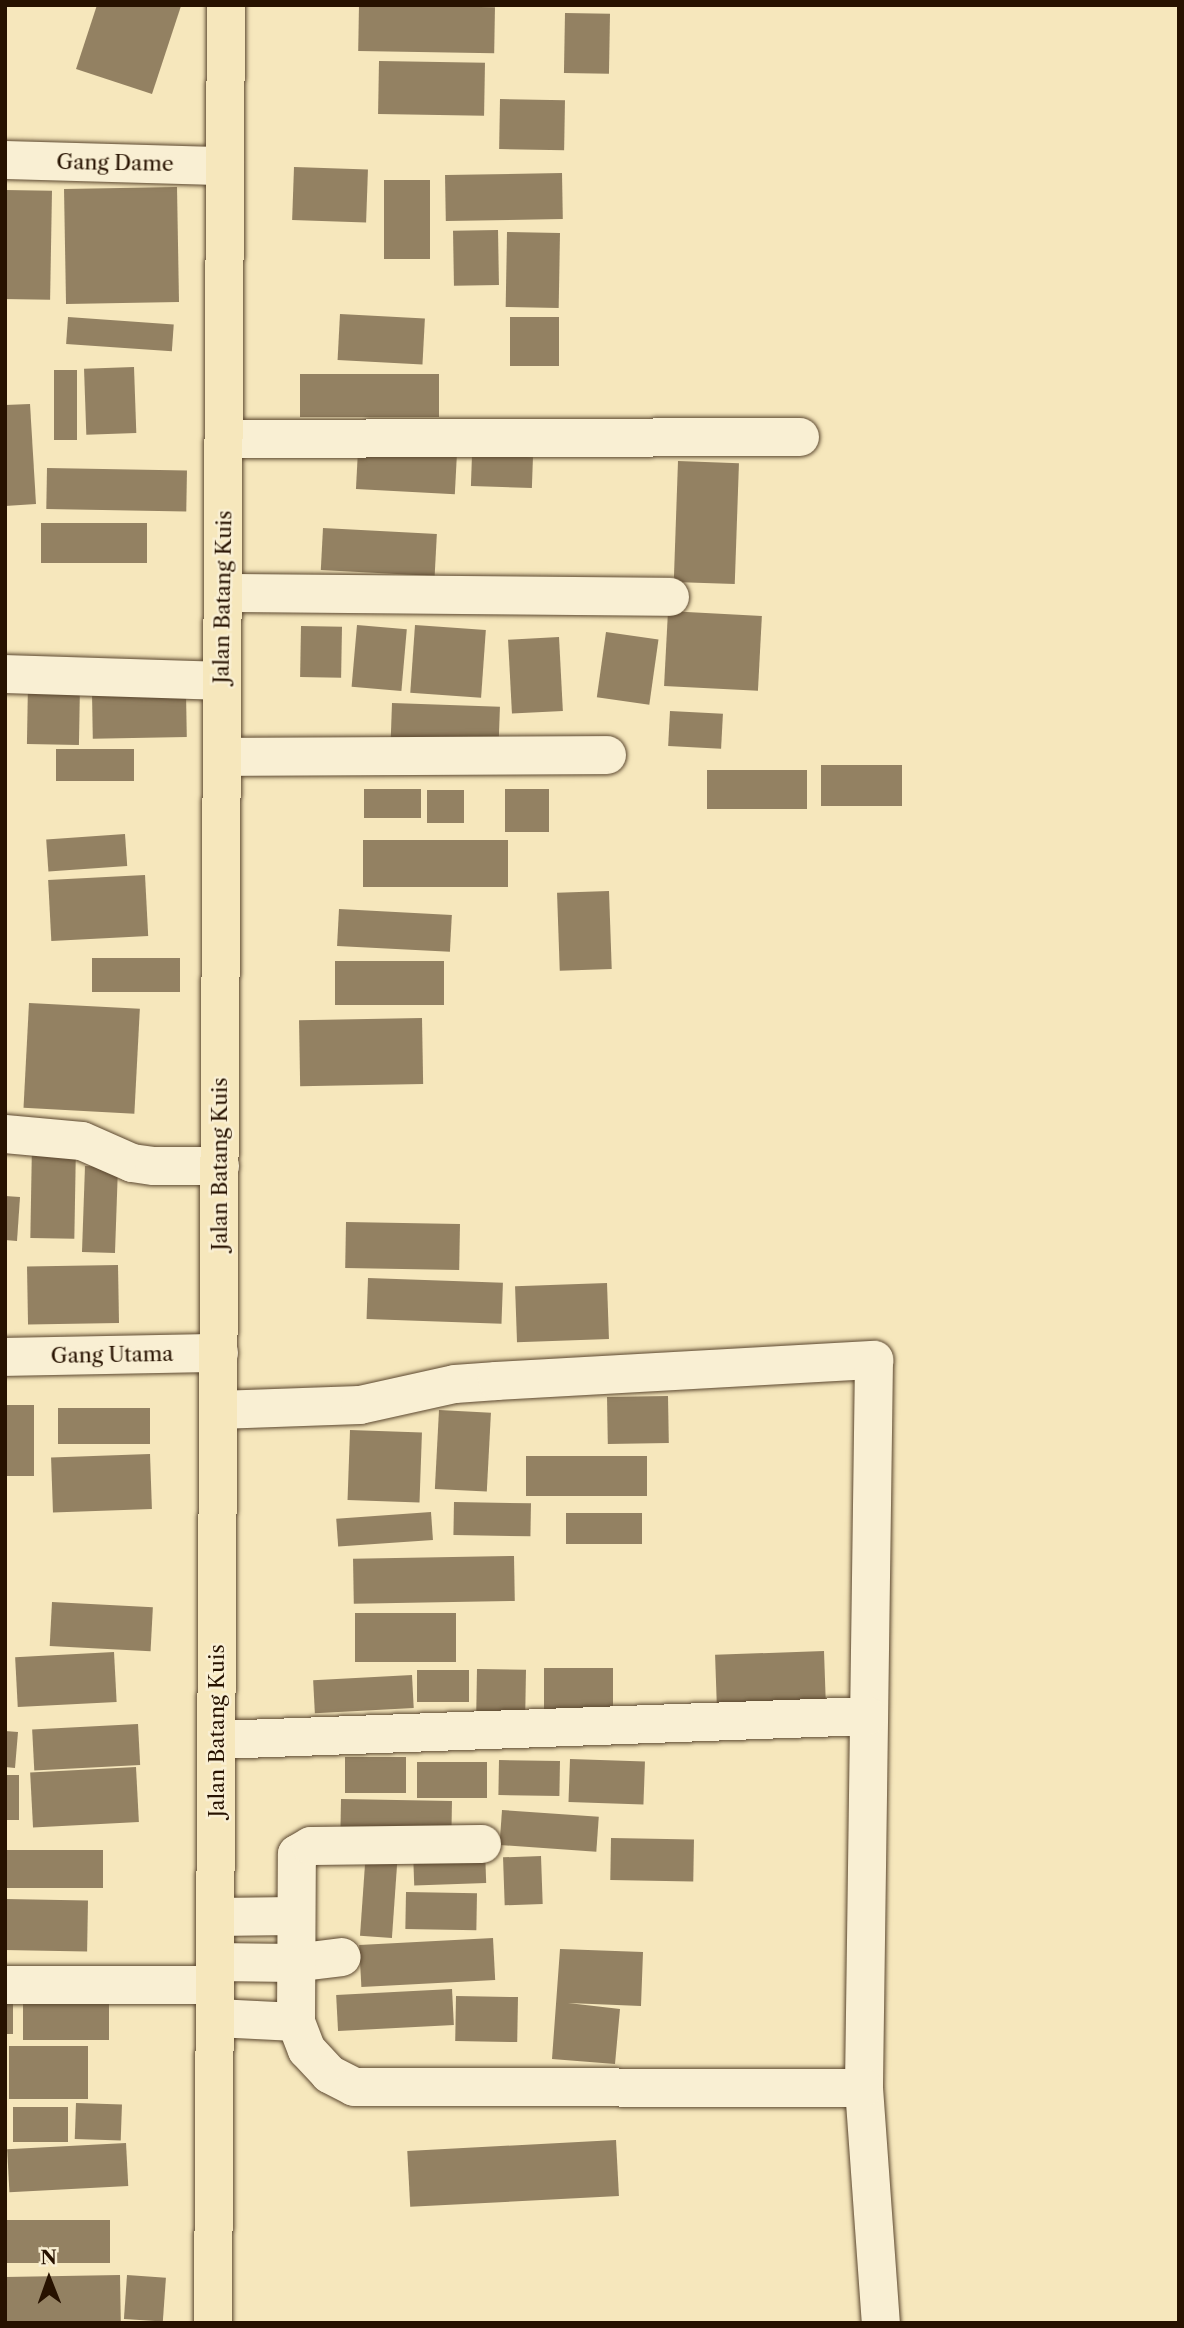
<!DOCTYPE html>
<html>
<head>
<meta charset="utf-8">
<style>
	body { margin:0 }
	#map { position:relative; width:1184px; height:2328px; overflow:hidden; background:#f6e7bc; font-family:"Libre Caslon Text",serif }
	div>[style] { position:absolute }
	.building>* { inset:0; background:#938162; transform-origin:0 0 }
	.roads { filter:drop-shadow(0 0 2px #5b472f) drop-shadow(0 0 2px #5b472f) }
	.minor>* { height:38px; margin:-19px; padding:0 19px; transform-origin:19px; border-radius:19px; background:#f9efd3 }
	.major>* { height:38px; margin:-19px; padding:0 19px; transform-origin:19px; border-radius:19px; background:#f6e7bc }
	span { translate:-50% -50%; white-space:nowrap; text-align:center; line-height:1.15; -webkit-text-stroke:5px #f9efd3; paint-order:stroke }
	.street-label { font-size:21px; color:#271200 }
	.frame { position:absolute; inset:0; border:7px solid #271200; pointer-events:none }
	.north { position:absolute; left:14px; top:2244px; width:70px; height:70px; -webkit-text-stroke:5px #f9efd3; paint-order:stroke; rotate:359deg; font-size:19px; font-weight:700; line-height:28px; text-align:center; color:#271200 }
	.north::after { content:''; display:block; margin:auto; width:24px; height:32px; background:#271200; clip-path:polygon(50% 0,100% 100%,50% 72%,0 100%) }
</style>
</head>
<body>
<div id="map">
	<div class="building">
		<i style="clip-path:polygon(97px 5px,181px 6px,152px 94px,76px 69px)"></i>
		<i style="left:359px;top:5px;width:136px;height:46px;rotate:1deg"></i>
		<i style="left:565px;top:13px;width:45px;height:60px;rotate:1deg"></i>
		<i style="left:379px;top:61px;width:106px;height:53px;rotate:1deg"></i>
		<i style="left:500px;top:99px;width:65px;height:50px;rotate:1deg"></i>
		<i style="left:294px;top:167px;width:74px;height:53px;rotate:2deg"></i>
		<i style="left:562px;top:173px;width:46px;height:117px;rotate:89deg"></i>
		<i style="left:384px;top:180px;width:46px;height:79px"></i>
		<i style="left:177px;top:187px;width:115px;height:113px;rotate:89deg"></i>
		<i style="left:5px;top:190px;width:47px;height:109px;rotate:1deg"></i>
		<i style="left:498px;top:230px;width:55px;height:45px;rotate:89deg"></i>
		<i style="left:507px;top:232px;width:53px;height:75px;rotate:1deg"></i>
		<i style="left:340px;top:314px;width:85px;height:46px;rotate:3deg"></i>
		<i style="left:68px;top:317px;width:106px;height:27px;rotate:4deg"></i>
		<i style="left:510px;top:317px;width:49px;height:49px"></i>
		<i style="left:134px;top:367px;width:66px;height:50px;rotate:88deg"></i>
		<i style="left:54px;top:370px;width:23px;height:70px"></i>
		<i style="left:439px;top:374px;width:43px;height:139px;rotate:90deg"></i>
		<i style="clip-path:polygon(30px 404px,36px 504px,5px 506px,5px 405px)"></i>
		<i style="left:358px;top:450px;width:99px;height:39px;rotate:3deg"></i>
		<i style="left:472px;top:455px;width:61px;height:31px;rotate:2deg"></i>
		<i style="left:678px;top:461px;width:61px;height:121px;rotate:2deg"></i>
		<i style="left:47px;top:468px;width:140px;height:41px;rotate:1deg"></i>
		<i style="left:147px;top:523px;width:40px;height:106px;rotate:90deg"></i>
		<i style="left:323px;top:528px;width:114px;height:42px;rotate:3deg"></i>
		<i style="left:668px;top:611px;width:94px;height:75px;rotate:3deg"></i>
		<i style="left:357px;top:625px;width:50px;height:62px;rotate:5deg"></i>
		<i style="left:415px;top:625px;width:71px;height:68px;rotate:4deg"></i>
		<i style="left:301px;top:626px;width:41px;height:51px;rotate:1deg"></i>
		<i style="left:606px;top:632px;width:53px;height:66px;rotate:8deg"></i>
		<i style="left:559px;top:637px;width:74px;height:51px;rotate:87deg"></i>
		<i style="left:28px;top:683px;width:52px;height:61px;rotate:1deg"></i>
		<i style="left:186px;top:692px;width:45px;height:94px;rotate:89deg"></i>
		<i style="left:392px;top:703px;width:108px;height:38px;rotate:2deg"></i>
		<i style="left:670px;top:711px;width:53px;height:35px;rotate:3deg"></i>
		<i style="left:134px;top:749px;width:32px;height:78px;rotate:90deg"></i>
		<i style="left:821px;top:765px;width:81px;height:41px"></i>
		<i style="left:807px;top:770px;width:39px;height:100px;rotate:90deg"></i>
		<i style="left:364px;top:789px;width:57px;height:29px"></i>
		<i style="left:505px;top:789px;width:44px;height:43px"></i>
		<i style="left:464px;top:790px;width:33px;height:37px;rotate:90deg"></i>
		<i style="left:125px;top:834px;width:32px;height:79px;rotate:86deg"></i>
		<i style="left:363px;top:840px;width:145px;height:47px"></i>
		<i style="left:145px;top:875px;width:61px;height:97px;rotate:87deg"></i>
		<i style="left:609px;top:891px;width:78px;height:52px;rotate:88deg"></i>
		<i style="left:339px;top:909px;width:113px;height:37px;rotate:3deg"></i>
		<i style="left:180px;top:958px;width:34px;height:88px;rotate:90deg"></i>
		<i style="left:444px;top:961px;width:44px;height:109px;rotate:90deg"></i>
		<i style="left:29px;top:1003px;width:111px;height:105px;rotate:3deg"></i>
		<i style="left:422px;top:1018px;width:66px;height:123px;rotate:89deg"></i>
		<i style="left:32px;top:1143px;width:44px;height:95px;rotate:1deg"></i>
		<i style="left:85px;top:1166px;width:33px;height:86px;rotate:2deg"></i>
		<i style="clip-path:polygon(5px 1196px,20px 1197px,17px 1241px,5px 1240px)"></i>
		<i style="left:346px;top:1222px;width:114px;height:46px;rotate:1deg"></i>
		<i style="left:118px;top:1265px;width:58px;height:91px;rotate:89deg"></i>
		<i style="left:368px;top:1278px;width:135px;height:41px;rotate:2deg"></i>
		<i style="left:607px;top:1283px;width:56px;height:92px;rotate:88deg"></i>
		<i style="left:668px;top:1396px;width:47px;height:61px;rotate:89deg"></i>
		<i style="left:5px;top:1405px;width:29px;height:71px"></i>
		<i style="left:150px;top:1408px;width:36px;height:92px;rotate:90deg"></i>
		<i style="left:439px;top:1410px;width:52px;height:79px;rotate:3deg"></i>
		<i style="left:350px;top:1430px;width:72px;height:70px;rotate:2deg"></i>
		<i style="left:150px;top:1454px;width:55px;height:99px;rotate:88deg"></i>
		<i style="left:526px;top:1456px;width:121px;height:40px"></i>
		<i style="left:454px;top:1502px;width:77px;height:33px;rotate:1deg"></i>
		<i style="left:431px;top:1512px;width:28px;height:95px;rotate:86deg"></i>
		<i style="left:566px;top:1513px;width:76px;height:31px"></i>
		<i style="left:514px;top:1556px;width:45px;height:161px;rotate:89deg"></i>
		<i style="left:52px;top:1602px;width:101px;height:44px;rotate:3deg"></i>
		<i style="left:355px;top:1613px;width:101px;height:49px"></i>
		<i style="left:824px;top:1651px;width:54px;height:109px;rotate:88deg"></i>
		<i style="left:114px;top:1652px;width:50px;height:99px;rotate:87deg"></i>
		<i style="left:613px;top:1668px;width:45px;height:69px;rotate:90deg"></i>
		<i style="left:477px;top:1669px;width:49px;height:42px;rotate:1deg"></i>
		<i style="left:417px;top:1670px;width:52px;height:32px"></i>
		<i style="left:412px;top:1675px;width:33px;height:99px;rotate:87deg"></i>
		<i style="left:138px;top:1724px;width:41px;height:106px;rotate:87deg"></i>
		<i style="clip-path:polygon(5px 1731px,18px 1732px,15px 1768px,5px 1767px)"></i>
		<i style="left:345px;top:1757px;width:61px;height:36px"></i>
		<i style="left:570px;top:1759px;width:75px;height:43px;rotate:2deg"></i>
		<i style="left:499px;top:1760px;width:61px;height:35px;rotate:1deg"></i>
		<i style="left:417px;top:1762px;width:70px;height:36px"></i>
		<i style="left:136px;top:1767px;width:55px;height:106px;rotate:87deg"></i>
		<i style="left:5px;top:1775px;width:14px;height:45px"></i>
		<i style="left:341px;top:1799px;width:111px;height:35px;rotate:1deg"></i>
		<i style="left:502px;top:1810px;width:97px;height:35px;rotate:4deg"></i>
		<i style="left:611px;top:1838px;width:83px;height:42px;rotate:1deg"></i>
		<i style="left:485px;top:1849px;width:34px;height:72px;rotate:88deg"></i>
		<i style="left:103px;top:1850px;width:38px;height:98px;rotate:90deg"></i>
		<i style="left:366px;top:1850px;width:32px;height:86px;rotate:4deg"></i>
		<i style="left:541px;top:1856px;width:48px;height:38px;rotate:88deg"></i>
		<i style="left:406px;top:1892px;width:71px;height:37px;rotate:1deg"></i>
		<i style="left:5px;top:1899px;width:83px;height:51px;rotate:1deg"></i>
		<i style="left:493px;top:1938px;width:42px;height:134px;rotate:87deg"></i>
		<i style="clip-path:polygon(560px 1949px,643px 1952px,641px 2006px,568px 2003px,620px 2009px,615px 2064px,552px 2059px)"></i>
		<i style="left:452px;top:1989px;width:36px;height:116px;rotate:87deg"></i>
		<i style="left:5px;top:1996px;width:8px;height:38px"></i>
		<i style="left:456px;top:1996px;width:62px;height:45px;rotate:1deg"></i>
		<i style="left:109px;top:2000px;width:40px;height:86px;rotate:90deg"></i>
		<i style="left:9px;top:2046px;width:79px;height:53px"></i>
		<i style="left:76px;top:2103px;width:46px;height:36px;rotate:2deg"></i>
		<i style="left:13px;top:2107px;width:55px;height:35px"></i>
		<i style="left:616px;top:2140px;width:56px;height:209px;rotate:87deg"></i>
		<i style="left:126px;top:2143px;width:43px;height:119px;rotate:87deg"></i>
		<i style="left:110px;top:2220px;width:43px;height:105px;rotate:90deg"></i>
		<i style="left:120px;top:2275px;width:48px;height:115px;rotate:89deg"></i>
		<i style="left:127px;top:2275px;width:39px;height:44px;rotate:4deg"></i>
	</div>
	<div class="roads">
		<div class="minor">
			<i style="left:5px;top:160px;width:220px;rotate:1.6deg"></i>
			<i style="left:224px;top:439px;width:576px;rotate:-0.2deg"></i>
			<i style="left:225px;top:593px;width:445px;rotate:0.5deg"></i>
			<i style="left:5px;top:674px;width:217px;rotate:1.8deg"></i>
			<i style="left:222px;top:757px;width:385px;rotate:-0.3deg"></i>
			<i style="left:5px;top:1134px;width:77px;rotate:5.2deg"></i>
			<i style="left:82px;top:1141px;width:55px;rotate:23.7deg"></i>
			<i style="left:132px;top:1163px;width:22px;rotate:8deg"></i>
			<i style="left:154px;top:1166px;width:66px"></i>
			<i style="left:5px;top:1357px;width:214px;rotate:-1.1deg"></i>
			<i style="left:218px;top:1410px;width:142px;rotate:-2deg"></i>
			<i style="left:360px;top:1405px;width:97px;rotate:-12.5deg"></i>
			<i style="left:455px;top:1384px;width:42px;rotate:-4.1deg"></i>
			<i style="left:497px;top:1381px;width:378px;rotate:-3.2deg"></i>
			<i style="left:874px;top:1360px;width:728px;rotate:90.79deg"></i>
			<i style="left:864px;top:2088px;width:236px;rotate:85.9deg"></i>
			<i style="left:217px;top:1740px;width:651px;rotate:-2.11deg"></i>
			<i style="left:216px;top:1917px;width:78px;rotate:-0.7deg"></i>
			<i style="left:215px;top:1962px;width:79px;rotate:0.7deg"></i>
			<i style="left:294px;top:1963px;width:48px;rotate:-7.1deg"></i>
			<i style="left:5px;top:1985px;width:210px"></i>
			<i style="left:216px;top:2018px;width:80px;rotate:2.9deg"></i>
			<i style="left:296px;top:2022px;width:30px;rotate:69deg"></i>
			<i style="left:307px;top:2050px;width:33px;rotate:47deg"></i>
			<i style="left:329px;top:2074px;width:28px;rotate:27deg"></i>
			<i style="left:354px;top:2087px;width:510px;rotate:0.11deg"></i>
			<i style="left:296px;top:2022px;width:168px;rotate:-89.7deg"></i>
			<i style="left:297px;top:1854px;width:16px;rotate:-30deg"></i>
			<i style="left:311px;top:1846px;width:171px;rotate:-0.7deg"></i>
		</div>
		<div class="major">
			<i style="left:213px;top:2323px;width:2318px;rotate:-89.68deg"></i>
		</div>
	</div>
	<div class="street-label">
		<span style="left:115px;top:163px;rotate:1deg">Gang Dame</span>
		<span style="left:223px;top:597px;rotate:-89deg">Jalan Batang Kuis</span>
		<span style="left:220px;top:1164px;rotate:-90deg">Jalan Batang Kuis</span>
		<span style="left:112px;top:1355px;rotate:-1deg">Gang Utama</span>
		<span style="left:217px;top:1731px;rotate:-90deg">Jalan Batang Kuis</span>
	</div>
	<div class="frame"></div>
	<div class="north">N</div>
</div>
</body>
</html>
